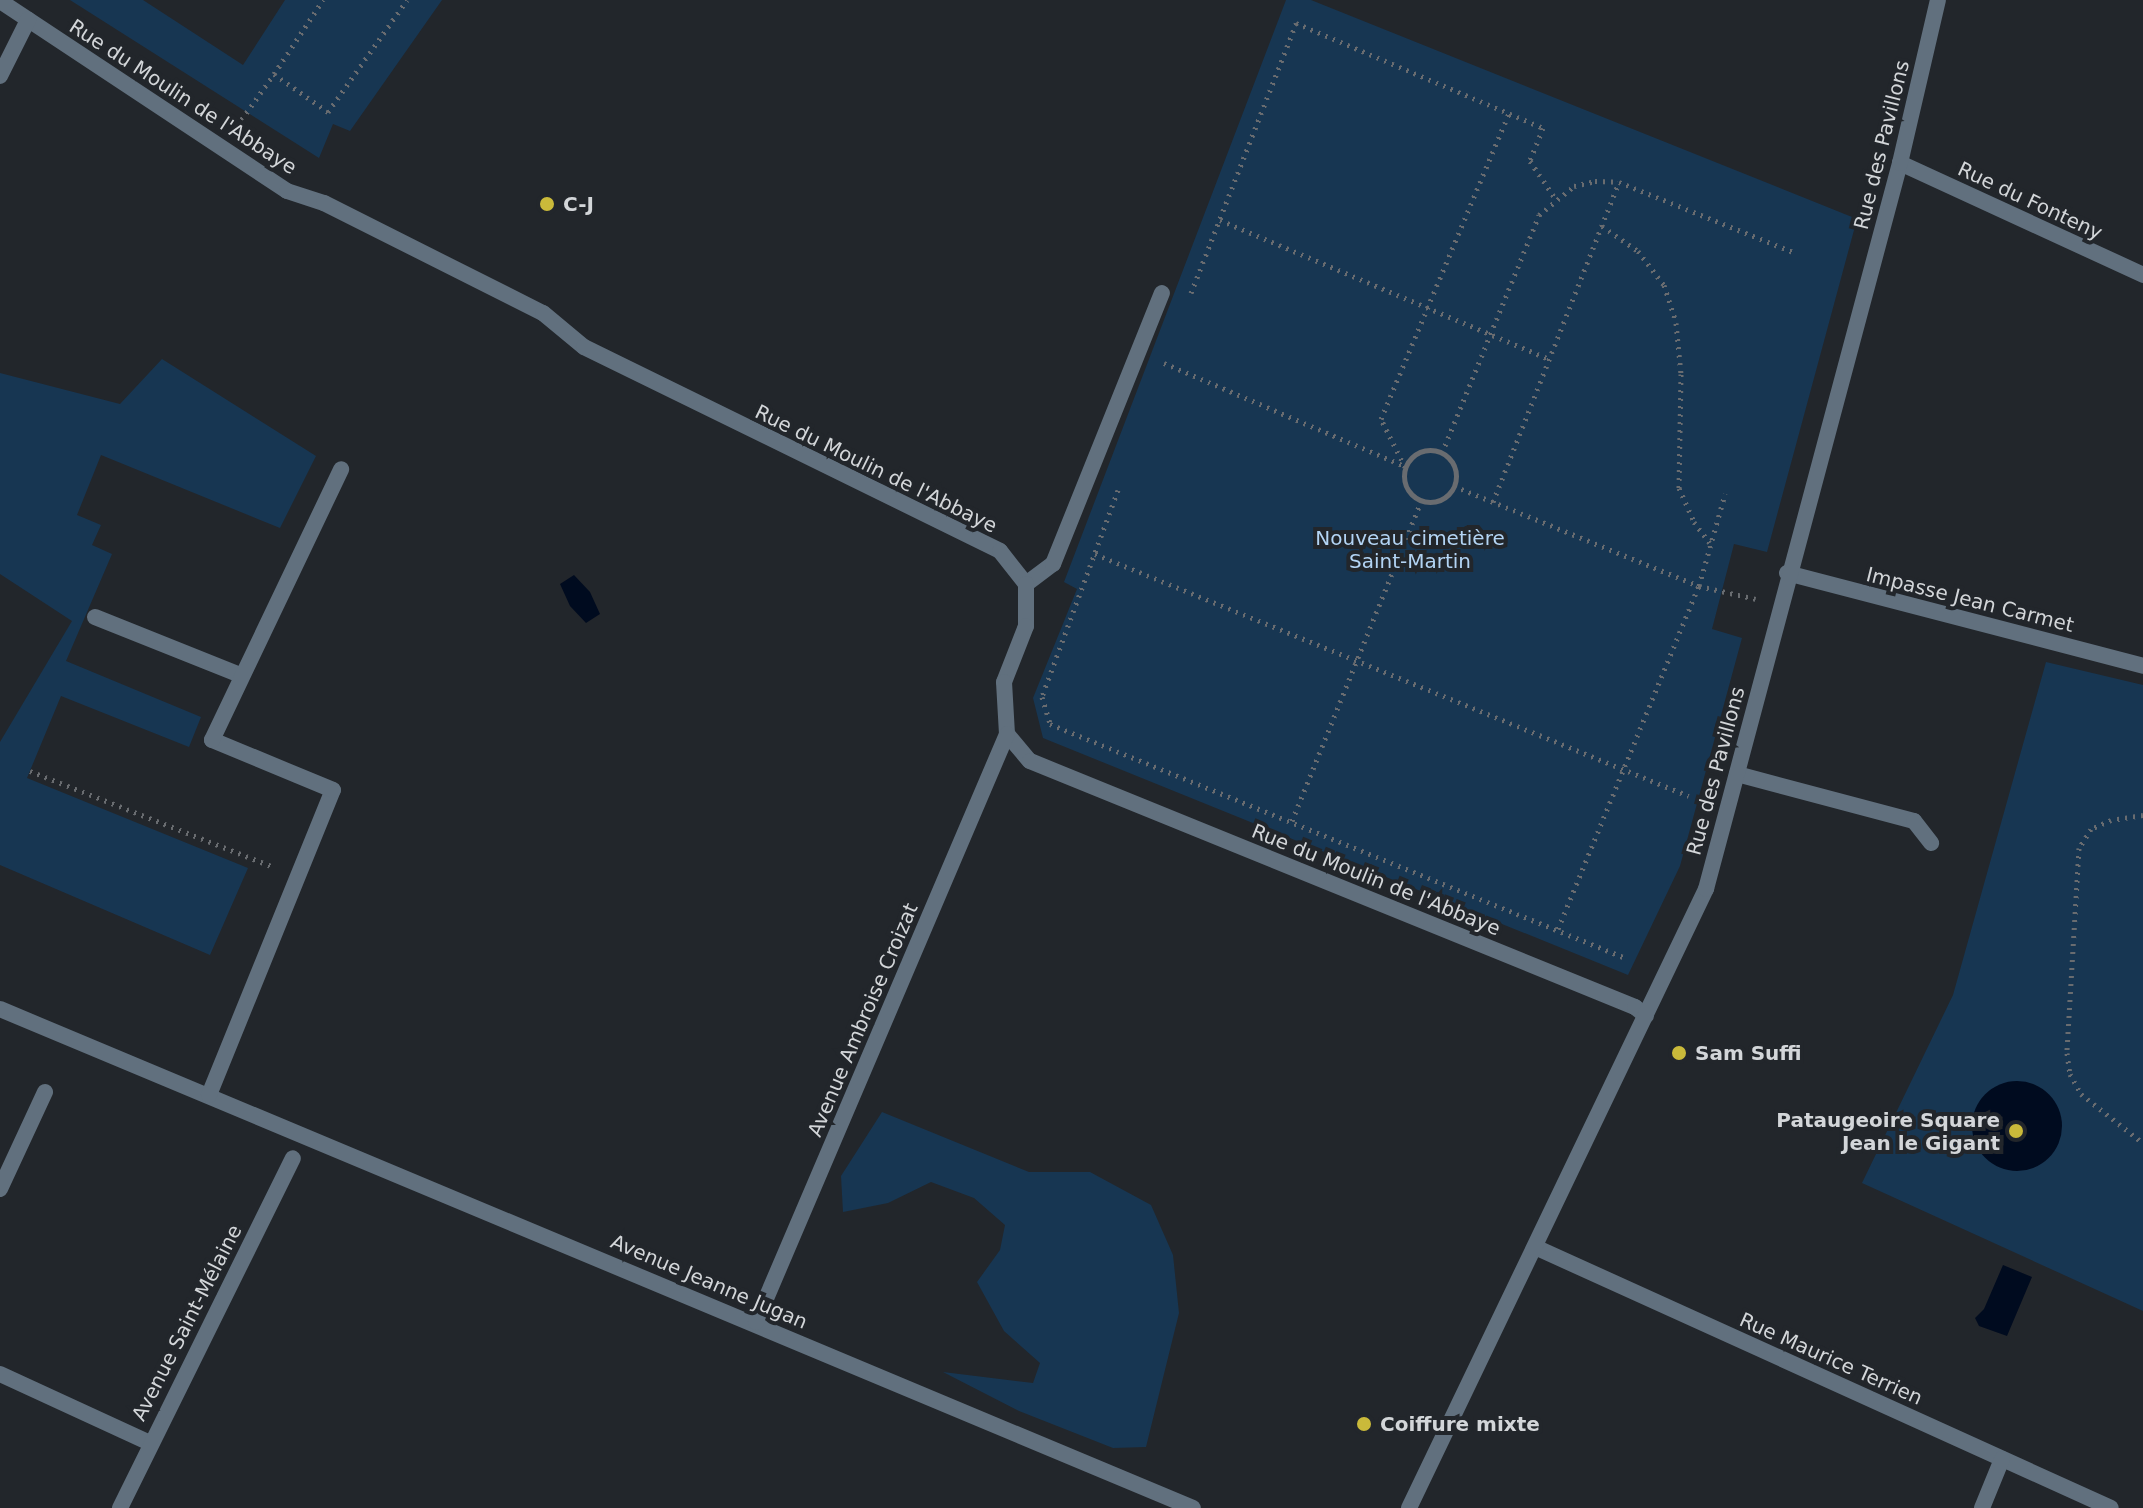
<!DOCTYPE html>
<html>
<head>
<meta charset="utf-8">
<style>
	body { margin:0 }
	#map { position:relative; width:2143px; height:1508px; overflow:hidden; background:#22262b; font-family:"DejaVu Sans",sans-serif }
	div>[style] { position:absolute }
	.green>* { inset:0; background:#173652 }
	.water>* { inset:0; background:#000b1f }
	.round { border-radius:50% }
	.path>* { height:5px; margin-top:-2.5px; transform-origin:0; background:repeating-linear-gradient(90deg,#696c70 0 2px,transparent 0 8px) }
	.path>.ring { margin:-2.5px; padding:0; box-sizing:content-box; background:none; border:5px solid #696c70; border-radius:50% }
	.lane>* { height:16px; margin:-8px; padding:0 8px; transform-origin:8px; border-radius:8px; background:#61707e }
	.street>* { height:16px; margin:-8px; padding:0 8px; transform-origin:8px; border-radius:8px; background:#61707e }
	.dots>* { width:22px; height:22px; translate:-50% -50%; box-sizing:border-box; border:4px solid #22262b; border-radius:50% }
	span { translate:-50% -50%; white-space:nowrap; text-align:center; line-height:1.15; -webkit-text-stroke:8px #22262b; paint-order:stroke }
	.street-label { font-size:20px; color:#d3d6d9 }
	.poi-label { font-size:20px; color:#d3d6d9; font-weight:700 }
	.left { translate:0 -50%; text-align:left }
	.right { translate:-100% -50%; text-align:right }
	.park-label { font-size:20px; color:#b3d4f4 }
</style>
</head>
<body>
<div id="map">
	<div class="green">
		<i style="clip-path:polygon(70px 0,143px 0,243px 65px,285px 0,442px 0,350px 131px,333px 124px,319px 158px)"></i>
		<i style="clip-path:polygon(1286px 0,1311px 0,1857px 219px,1767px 552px,1734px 544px,1712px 629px,1742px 638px,1680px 866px,1628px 975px,1043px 738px,1033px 698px,1077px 589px,1064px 582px)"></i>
		<i style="clip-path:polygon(162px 359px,316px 456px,280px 528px,101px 455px,77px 515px,101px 525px,92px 545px,112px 554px,66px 661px,201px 717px,189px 747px,61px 696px,27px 778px,248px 868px,210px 955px,0 865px,0 742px,72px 621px,0 574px,0 373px,120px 404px)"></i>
		<i style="clip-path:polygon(2046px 662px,2143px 685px,2143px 1311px,1862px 1183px,1953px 995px)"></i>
		<i style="clip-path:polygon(882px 1112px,1029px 1172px,1090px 1172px,1151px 1205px,1173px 1255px,1179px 1313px,1146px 1447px,1113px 1448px,1019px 1411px,943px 1372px,1033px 1383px,1040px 1363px,1004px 1331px,977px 1282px,1000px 1250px,1005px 1225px,974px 1198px,931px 1182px,888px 1203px,843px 1212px,841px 1176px)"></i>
	</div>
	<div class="water">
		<i style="clip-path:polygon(574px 575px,590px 592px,600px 614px,586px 623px,570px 606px,560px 584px)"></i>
		<i class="round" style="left:1972px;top:1081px;width:90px;height:90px"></i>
		<i style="clip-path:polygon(2003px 1265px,2032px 1277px,2007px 1336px,1979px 1326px,1975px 1318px,1984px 1309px)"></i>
	</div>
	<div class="path">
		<i style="left:274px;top:74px;width:89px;rotate:-56.5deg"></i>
		<i style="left:237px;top:126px;width:64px;rotate:-54.6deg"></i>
		<i style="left:274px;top:74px;width:66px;rotate:35.1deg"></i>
		<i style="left:328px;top:112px;width:137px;rotate:-54.8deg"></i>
		<i style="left:1220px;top:220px;width:357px;rotate:22.9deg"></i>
		<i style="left:1602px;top:226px;width:44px;rotate:34.8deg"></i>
		<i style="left:1638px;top:251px;width:43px;rotate:52.6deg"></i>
		<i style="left:1664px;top:285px;width:40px;rotate:72deg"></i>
		<i style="left:1676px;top:323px;width:51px;rotate:84.4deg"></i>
		<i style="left:1681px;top:374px;width:114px;rotate:91deg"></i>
		<i style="left:1679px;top:488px;width:37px;rotate:66deg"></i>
		<i style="left:1694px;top:522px;width:26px;rotate:53deg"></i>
		<i style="left:1191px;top:293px;width:290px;rotate:-68.7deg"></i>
		<i style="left:1296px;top:23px;width:268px;rotate:23deg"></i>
		<i style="left:1543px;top:128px;width:35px;rotate:112deg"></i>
		<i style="left:1530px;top:161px;width:45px;rotate:56deg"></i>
		<i style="left:1164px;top:363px;width:261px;rotate:23.2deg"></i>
		<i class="ring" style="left:1404px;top:450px;width:47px;height:47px"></i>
		<i style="left:1442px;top:453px;width:257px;rotate:-67.8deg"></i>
		<i style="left:1539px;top:215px;width:45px;rotate:-39.6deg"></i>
		<i style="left:1574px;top:186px;width:22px;rotate:-13deg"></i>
		<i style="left:1595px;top:181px;width:24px;rotate:2deg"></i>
		<i style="left:1619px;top:182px;width:188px;rotate:21.9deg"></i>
		<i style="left:1405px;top:467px;width:54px;rotate:-116.6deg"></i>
		<i style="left:1381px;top:419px;width:332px;rotate:-67.3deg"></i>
		<i style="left:1454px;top:486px;width:265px;rotate:22.2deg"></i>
		<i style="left:1699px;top:586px;width:58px;rotate:12.8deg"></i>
		<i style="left:1118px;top:490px;width:221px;rotate:110.2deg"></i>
		<i style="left:1042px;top:697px;width:28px;rotate:73deg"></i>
		<i style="left:1050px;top:724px;width:619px;rotate:22.13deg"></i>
		<i style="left:1493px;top:502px;width:344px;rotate:-68.5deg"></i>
		<i style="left:1095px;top:554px;width:641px;rotate:22.17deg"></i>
		<i style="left:30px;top:771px;width:259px;rotate:21.5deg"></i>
		<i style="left:2143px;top:815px;width:32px;rotate:171deg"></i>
		<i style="left:2111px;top:820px;width:22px;rotate:156deg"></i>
		<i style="left:2091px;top:829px;width:22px;rotate:122deg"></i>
		<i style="left:2079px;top:848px;width:205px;rotate:93.4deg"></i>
		<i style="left:2067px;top:1053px;width:21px;rotate:82deg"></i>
		<i style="left:2070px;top:1074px;width:23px;rotate:61deg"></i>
		<i style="left:2081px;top:1094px;width:79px;rotate:38.3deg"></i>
		<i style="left:1292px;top:821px;width:346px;rotate:-68deg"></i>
		<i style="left:1558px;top:929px;width:371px;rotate:-67.7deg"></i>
		<i style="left:1699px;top:586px;width:96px;rotate:-74.2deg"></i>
	</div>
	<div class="lane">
		<i style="left:1787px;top:573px;width:368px;rotate:14.6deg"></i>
		<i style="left:1026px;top:584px;width:34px;rotate:-37deg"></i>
		<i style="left:1053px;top:564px;width:292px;rotate:-68.1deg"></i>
		<i style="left:1737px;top:774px;width:183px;rotate:14.9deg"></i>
		<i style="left:1914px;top:821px;width:28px;rotate:52deg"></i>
	</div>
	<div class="street">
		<i style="left:0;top:1px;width:344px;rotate:33.5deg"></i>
		<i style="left:287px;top:191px;width:39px;rotate:18deg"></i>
		<i style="left:324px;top:203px;width:245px;rotate:26.7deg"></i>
		<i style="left:543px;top:313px;width:53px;rotate:39.7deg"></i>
		<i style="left:584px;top:347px;width:463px;rotate:26.1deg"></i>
		<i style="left:1000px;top:551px;width:42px;rotate:51.8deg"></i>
		<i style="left:1026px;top:584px;width:42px;rotate:90deg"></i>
		<i style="left:1026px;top:626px;width:60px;rotate:111.4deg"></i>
		<i style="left:1004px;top:682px;width:52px;rotate:86.7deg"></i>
		<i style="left:1007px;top:734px;width:35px;rotate:50deg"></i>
		<i style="left:1030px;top:761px;width:653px;rotate:22.13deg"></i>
		<i style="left:1635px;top:1007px;width:14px;rotate:39deg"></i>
		<i style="left:0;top:76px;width:63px;rotate:-63.4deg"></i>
		<i style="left:1900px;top:163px;width:268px;rotate:24.7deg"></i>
		<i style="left:95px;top:617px;width:156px;rotate:21.8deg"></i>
		<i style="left:0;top:1009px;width:1293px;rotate:22.7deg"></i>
		<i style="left:209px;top:1095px;width:329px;rotate:-67.9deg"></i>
		<i style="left:333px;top:790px;width:131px;rotate:-157.5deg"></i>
		<i style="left:212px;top:740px;width:300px;rotate:-64.5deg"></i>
		<i style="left:0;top:1189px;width:107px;rotate:-65.1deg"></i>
		<i style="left:1535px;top:1247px;width:632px;rotate:24.38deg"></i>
		<i style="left:756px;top:1322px;width:639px;rotate:-66.88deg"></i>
		<i style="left:0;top:1374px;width:165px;rotate:24.7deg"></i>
		<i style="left:120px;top:1508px;width:390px;rotate:-63.7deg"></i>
		<i style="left:1409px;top:1508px;width:687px;rotate:-64.37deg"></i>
		<i style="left:1706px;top:889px;width:751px;rotate:-75.04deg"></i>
		<i style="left:1900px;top:163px;width:167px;rotate:-76.9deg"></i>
		<i style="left:1982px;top:1508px;width:53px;rotate:-67.8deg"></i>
	</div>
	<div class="dots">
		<i style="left:547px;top:204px;background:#caba3a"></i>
		<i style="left:1679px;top:1053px;background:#caba3a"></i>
		<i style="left:2016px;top:1131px;background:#caba3a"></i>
		<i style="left:1364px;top:1424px;background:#caba3a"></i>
	</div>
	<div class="street-label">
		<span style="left:183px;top:97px;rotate:33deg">Rue du Moulin de l'Abbaye</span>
		<span style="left:1882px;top:145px;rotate:-76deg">Rue des Pavillons</span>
		<span style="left:2030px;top:201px;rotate:25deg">Rue du Fonteny</span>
		<span style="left:876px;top:469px;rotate:26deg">Rue du Moulin de l'Abbaye</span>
		<span style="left:1970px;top:600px;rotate:14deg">Impasse Jean Carmet</span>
		<span style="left:1716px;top:771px;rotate:-75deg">Rue des Pavillons</span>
		<span style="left:1376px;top:880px;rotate:22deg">Rue du Moulin de l'Abbaye</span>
		<span style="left:863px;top:1020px;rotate:-67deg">Avenue Ambroise Croizat</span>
		<span style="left:709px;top:1282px;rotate:23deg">Avenue Jeanne Jugan</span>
		<span style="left:187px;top:1323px;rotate:-63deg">Avenue Saint-Mélaine</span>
		<span style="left:1831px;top:1359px;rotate:24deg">Rue Maurice Terrien</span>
	</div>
	<div class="poi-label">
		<span class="left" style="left:563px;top:204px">C-J</span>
		<span class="left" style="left:1695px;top:1053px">Sam Suffi</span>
		<span class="right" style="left:2000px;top:1132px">Pataugeoire Square<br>Jean le Gigant</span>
		<span class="left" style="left:1380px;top:1424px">Coiffure mixte</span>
	</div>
	<div class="park-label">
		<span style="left:1410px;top:550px">Nouveau cimetière<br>Saint-Martin</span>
	</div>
</div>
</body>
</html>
